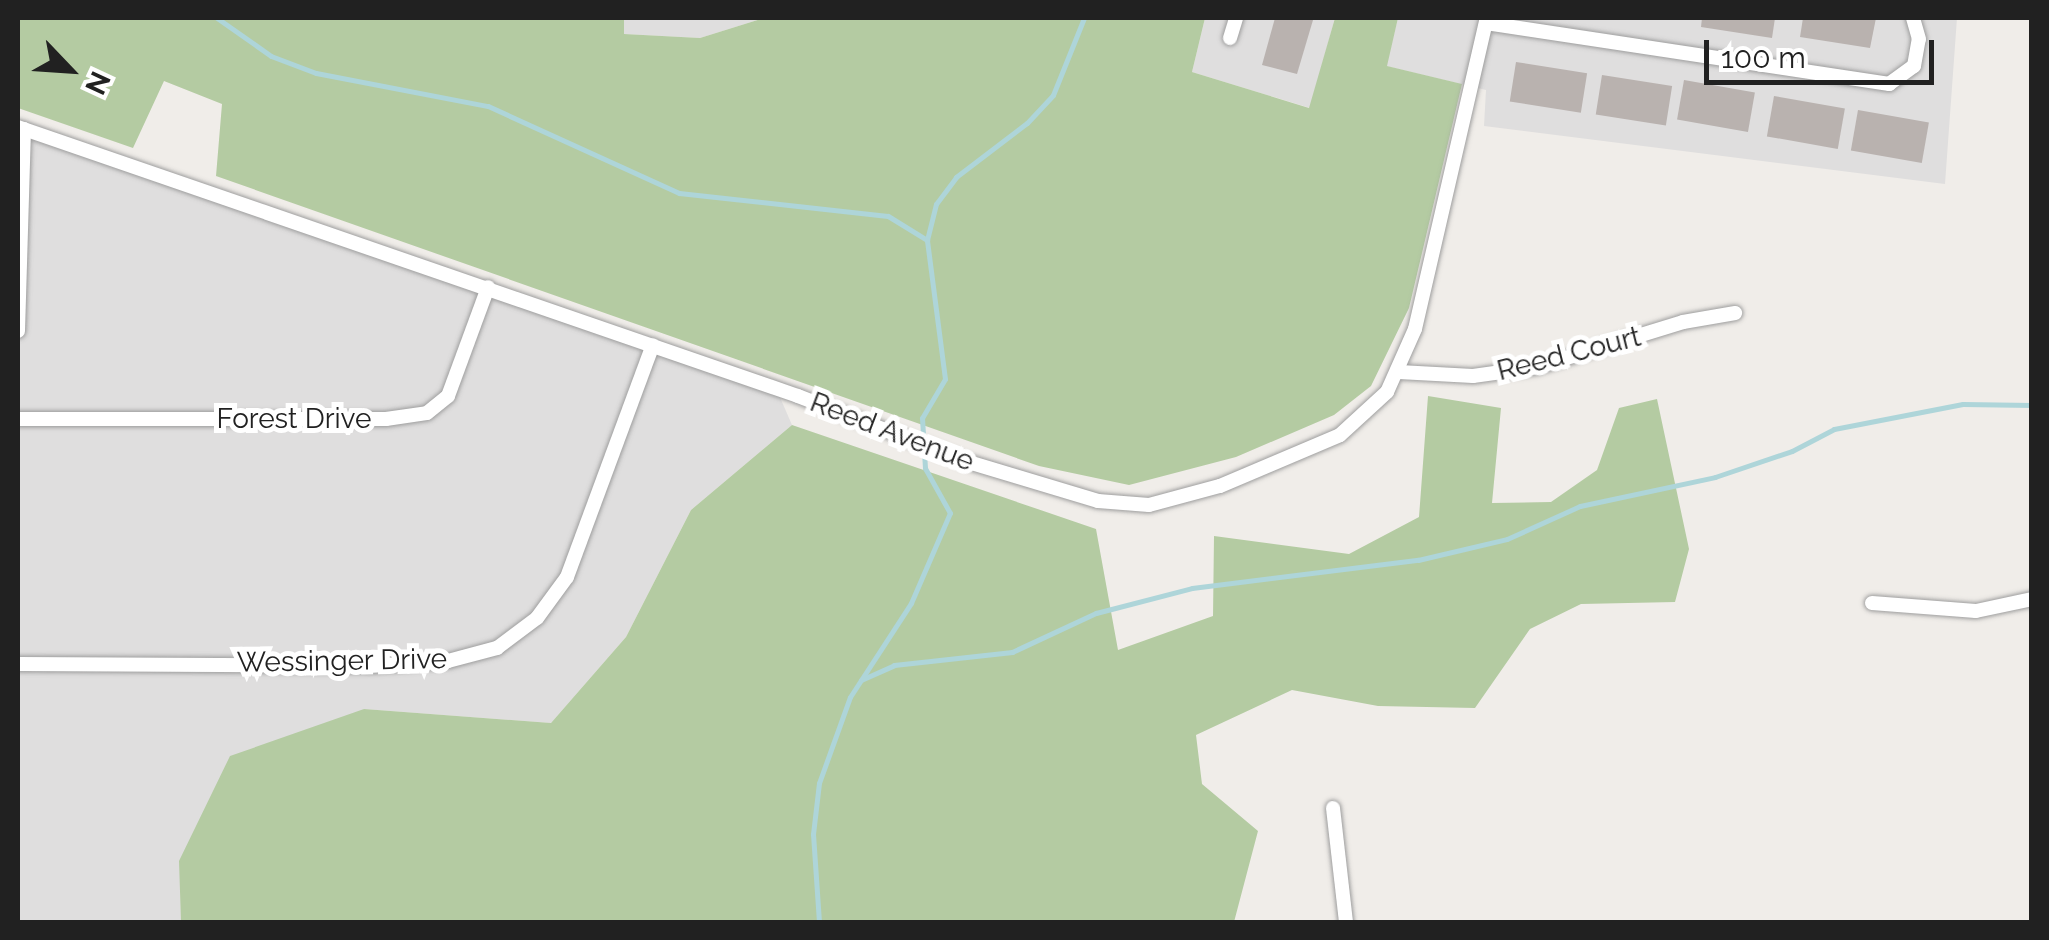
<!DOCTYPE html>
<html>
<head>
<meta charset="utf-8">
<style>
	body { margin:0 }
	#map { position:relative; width:2049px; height:940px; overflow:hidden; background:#f0ede9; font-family:Raleway,sans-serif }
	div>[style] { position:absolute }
	.residential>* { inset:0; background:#dfdede }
	.forest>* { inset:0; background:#b4cba2 }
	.stream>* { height:5px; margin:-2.5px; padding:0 2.5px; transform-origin:2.5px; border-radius:2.5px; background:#aed5d9 }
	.building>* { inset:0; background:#b9b2af; transform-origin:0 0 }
	.roads { filter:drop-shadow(0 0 2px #9e9e9e) drop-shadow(0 0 2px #9e9e9e) }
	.street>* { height:14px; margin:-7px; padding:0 7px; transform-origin:7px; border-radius:7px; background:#fff }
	span { translate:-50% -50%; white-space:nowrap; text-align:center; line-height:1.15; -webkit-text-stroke:10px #fff; paint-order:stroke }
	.street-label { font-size:28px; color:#212121 }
	.frame { position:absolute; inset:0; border:20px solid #212121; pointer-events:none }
	.north { position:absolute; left:20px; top:20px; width:100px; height:100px; -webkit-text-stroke:8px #fff; paint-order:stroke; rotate:115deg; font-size:28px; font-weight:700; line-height:40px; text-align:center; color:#212121 }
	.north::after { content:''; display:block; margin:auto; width:35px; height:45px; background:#212121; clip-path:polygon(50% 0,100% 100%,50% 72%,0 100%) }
	.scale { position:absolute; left:1704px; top:40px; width:230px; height:45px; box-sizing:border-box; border:5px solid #212121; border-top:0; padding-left:12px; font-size:30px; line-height:35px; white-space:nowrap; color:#212121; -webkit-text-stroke:8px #fff; paint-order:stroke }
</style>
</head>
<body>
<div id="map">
	<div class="residential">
		<i style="clip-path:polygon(624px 18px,764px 18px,700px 38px,624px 34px)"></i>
		<i style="clip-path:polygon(1205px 18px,1335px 18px,1310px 108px,1192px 72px)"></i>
		<i style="clip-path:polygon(1398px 18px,1957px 18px,1945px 184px,1484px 126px,1486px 90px,1386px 66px)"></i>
		<i style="clip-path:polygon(18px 127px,776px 388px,792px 425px,691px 510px,626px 637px,551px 723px,364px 709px,180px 861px,181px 922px,18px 922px)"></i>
	</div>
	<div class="forest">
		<i style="clip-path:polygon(18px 18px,624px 18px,624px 34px,700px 38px,764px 18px,1205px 18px,1192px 72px,1309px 108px,1335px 18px,1398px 18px,1387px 66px,1462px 84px,1409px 308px,1371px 386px,1334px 415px,1236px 457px,1129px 485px,1039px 466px,216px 176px,222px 104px,164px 81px,133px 148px,18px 108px)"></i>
		<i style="clip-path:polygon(1428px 396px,1501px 408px,1492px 503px,1551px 502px,1597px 470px,1619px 408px,1657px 399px,1689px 549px,1675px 602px,1581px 604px,1530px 629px,1475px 708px,1378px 706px,1292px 690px,1196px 735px,1202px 784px,1258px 831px,1234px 922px,181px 922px,179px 861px,230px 756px,364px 709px,551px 723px,626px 637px,691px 510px,792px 425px,1096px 529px,1118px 650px,1213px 616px,1214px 536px,1349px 554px,1419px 517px)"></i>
	</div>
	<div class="stream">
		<i style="left:217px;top:18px;width:66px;rotate:35.1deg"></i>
		<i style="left:271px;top:56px;width:48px;rotate:20.7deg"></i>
		<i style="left:316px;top:73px;width:175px;rotate:10.9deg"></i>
		<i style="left:488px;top:106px;width:210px;rotate:24.5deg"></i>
		<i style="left:679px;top:193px;width:210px;rotate:6.3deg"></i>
		<i style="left:888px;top:216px;width:46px;rotate:31.6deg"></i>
		<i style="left:861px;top:680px;width:36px;rotate:-24deg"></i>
		<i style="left:894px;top:665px;width:119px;rotate:-6.3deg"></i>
		<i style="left:1012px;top:652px;width:93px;rotate:-24.9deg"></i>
		<i style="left:1096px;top:613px;width:99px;rotate:-14.6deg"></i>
		<i style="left:1192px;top:588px;width:228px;rotate:-7.1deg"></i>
		<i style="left:1418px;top:560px;width:91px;rotate:-13.3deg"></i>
		<i style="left:1507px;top:539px;width:80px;rotate:-24.3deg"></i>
		<i style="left:1580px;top:506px;width:138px;rotate:-12.1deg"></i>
		<i style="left:1715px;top:477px;width:81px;rotate:-18.7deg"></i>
		<i style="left:1792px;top:451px;width:47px;rotate:-27.6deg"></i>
		<i style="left:1834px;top:429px;width:131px;rotate:-11deg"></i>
		<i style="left:1963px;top:404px;width:69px;rotate:0.8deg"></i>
		<i style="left:819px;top:922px;width:88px;rotate:-93.9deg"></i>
		<i style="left:813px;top:834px;width:51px;rotate:-83.3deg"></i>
		<i style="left:819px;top:783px;width:91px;rotate:-70.2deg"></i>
		<i style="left:850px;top:697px;width:112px;rotate:-57deg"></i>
		<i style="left:911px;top:603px;width:98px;rotate:-66.6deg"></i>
		<i style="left:950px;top:513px;width:51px;rotate:-119.1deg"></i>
		<i style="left:925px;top:468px;width:50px;rotate:-93.4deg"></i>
		<i style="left:922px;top:418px;width:45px;rotate:-59.5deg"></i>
		<i style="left:945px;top:379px;width:140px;rotate:-97.4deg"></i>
		<i style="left:927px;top:240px;width:37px;rotate:-76deg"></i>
		<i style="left:936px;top:204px;width:34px;rotate:-53deg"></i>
		<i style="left:956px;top:177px;width:89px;rotate:-37.3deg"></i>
		<i style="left:1027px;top:123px;width:38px;rotate:-47deg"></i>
		<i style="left:1053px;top:95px;width:83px;rotate:-68.1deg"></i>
	</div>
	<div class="building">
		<i style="clip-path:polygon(1275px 18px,1313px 20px,1297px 74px,1262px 65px)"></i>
		<i style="clip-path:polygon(1702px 18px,1775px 18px,1772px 38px,1701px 27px)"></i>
		<i style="clip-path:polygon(1803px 18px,1876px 18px,1870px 48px,1800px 37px)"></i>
		<i style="left:1516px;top:62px;width:72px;height:40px;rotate:9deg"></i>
		<i style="left:1602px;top:75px;width:71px;height:40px;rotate:9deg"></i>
		<i style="left:1684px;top:80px;width:72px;height:40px;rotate:10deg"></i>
		<i style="left:1774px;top:96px;width:72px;height:41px;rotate:10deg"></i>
		<i style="left:1858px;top:110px;width:72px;height:41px;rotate:10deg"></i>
	</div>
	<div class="roads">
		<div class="street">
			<i style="left:1486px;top:23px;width:408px;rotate:8.6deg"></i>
			<i style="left:1889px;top:84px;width:31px;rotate:-36deg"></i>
			<i style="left:1914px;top:66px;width:27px;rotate:-80deg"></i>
			<i style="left:1919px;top:39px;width:22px;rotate:-106deg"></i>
			<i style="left:1230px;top:38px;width:21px;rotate:-73deg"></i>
			<i style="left:18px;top:127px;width:825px;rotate:19.03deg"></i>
			<i style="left:798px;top:396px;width:179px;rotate:21.3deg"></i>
			<i style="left:965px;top:461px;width:139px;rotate:16.7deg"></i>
			<i style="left:1098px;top:501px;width:51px;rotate:4.5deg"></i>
			<i style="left:1149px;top:505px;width:73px;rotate:-15deg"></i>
			<i style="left:1220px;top:486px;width:130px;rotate:-23deg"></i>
			<i style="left:1340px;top:435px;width:64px;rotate:-42.5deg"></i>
			<i style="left:1387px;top:392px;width:69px;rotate:-66deg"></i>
			<i style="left:1415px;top:329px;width:319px;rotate:-77deg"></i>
			<i style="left:18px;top:331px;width:202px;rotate:-88.3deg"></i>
			<i style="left:1399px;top:372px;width:74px;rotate:3.1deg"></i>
			<i style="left:1473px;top:376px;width:65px;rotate:-8deg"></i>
			<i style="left:1537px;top:367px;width:153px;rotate:-17.1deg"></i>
			<i style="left:1683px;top:322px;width:53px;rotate:-9.8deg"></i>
			<i style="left:18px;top:419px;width:368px"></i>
			<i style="left:386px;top:419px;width:41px;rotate:-8.3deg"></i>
			<i style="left:427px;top:413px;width:27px;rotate:-39deg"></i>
			<i style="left:448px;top:396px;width:116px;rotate:-69.8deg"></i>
			<i style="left:1872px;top:603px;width:104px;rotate:4.4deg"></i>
			<i style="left:1976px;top:611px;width:57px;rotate:-12.1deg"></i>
			<i style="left:18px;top:664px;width:351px;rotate:0.3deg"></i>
			<i style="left:369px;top:666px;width:79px;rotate:-3.6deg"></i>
			<i style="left:448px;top:661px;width:51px;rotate:-14.9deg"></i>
			<i style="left:497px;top:648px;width:50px;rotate:-36.9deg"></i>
			<i style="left:537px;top:618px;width:51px;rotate:-53.8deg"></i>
			<i style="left:567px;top:577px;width:247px;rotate:-69.7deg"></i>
			<i style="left:1333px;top:808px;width:115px;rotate:83.5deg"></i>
		</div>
	</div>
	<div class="street-label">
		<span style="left:1569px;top:354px;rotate:-14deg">Reed Court</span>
		<span style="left:294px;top:419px">Forest Drive</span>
		<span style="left:892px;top:432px;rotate:21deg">Reed Avenue</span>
		<span style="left:342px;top:661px;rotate:-1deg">Wessinger Drive</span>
	</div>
	<div class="frame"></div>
	<div class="north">N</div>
	<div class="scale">100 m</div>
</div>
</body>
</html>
